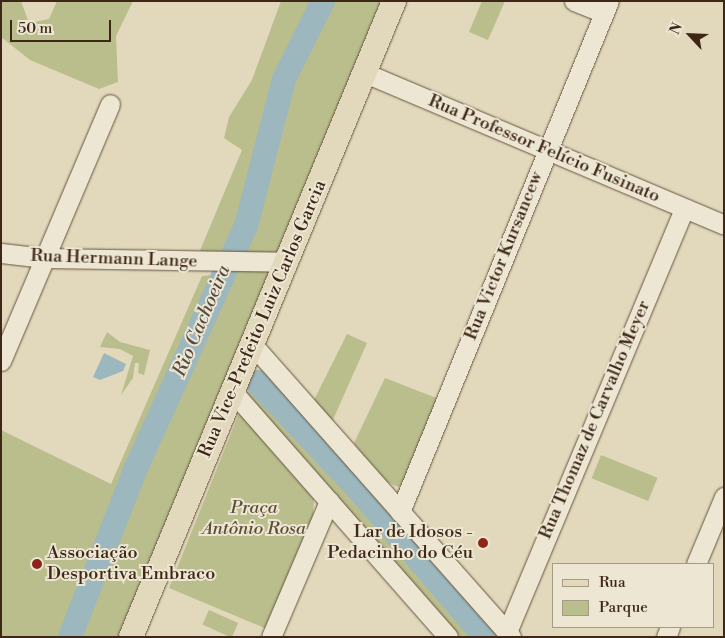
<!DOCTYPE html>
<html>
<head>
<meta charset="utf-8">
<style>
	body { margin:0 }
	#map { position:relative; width:725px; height:638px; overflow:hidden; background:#e2d9bc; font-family:"Libre Bodoni",serif }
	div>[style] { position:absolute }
	.green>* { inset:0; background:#b9be8c; transform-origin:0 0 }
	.water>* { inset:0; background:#9cb7bd }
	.river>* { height:24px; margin:-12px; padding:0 12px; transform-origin:12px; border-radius:12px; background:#9cb7bd }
	.roads { filter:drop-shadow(0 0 1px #675440) drop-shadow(0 0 1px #675440) }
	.minor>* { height:19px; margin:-9.5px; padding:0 9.5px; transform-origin:9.5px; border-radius:9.5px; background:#ece6d3 }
	.major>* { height:24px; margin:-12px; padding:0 12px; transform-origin:12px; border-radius:12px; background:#e2d9bc }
	.dots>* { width:14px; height:14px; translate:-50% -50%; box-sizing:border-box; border:2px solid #ece6d3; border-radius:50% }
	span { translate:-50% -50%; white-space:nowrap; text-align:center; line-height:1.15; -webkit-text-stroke:4px #ece6d3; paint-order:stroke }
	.street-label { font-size:18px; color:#3e2716 }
	.park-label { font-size:18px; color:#5d4d34; font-style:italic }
	.poi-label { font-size:18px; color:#3e2716 }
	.right { translate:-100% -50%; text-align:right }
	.left { translate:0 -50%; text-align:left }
	.water-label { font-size:19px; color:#564b40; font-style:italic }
	.frame { position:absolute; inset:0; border:2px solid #3e2716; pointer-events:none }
	.legend { position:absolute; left:552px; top:563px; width:162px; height:65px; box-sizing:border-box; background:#ece6d3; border:1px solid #a69a87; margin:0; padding:6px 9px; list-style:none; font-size:15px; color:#3e2716 }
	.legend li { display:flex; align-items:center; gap:10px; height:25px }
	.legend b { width:25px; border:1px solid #a69a87 }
	.north { position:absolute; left:665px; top:10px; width:50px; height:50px; -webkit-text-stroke:4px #ece6d3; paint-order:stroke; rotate:295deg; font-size:14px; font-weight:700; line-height:20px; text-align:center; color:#3e2716 }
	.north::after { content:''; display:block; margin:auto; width:18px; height:22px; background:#3e2716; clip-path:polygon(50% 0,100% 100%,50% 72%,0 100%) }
	.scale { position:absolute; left:10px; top:20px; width:101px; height:22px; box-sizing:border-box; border:2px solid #3e2716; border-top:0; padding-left:6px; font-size:15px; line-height:18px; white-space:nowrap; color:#3e2716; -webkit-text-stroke:4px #ece6d3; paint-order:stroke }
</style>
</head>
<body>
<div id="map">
	<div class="green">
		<i style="clip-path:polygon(1px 1px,21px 1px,29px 23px,49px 19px,57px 1px,133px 1px,116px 36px,118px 82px,99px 89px,30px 60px,1px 37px)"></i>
		<i style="clip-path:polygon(281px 1px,385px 1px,120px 637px,1px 637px,1px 430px,111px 484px,202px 276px,222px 274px,233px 252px,199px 253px,242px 150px,224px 138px,229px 117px,252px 80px)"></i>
		<i style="clip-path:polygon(482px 1px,505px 1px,488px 40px,469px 32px)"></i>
		<i style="clip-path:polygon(107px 332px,120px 342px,150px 350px,144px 375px,138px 373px,139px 363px,135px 363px,133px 378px,121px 395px,133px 356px,120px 349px,100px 347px)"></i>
		<i style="clip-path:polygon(347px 334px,367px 343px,332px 422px,313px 402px)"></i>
		<i style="clip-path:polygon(260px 368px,494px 637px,459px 637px,243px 397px,257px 382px)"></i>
		<i style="clip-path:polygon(385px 378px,439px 399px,405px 482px,398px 487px,379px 478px,354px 443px)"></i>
		<i style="clip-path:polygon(240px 411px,314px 499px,313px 516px,267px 629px,169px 588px)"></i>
		<i style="left:601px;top:455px;width:61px;height:25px;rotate:22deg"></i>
		<i style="left:209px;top:610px;width:32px;height:16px;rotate:24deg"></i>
	</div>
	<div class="water">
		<i style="clip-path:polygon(104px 353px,126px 364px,123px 371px,100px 380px,93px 377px)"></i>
	</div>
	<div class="river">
		<i style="left:257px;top:382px;width:147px;rotate:46.7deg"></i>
		<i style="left:358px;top:489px;width:195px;rotate:49.4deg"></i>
		<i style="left:70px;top:637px;width:181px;rotate:-68.7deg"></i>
		<i style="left:136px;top:468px;width:266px;rotate:-65.6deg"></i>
		<i style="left:246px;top:226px;width:152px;rotate:-75.5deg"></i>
		<i style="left:284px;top:79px;width:87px;rotate:-63.4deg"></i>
	</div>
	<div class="roads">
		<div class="minor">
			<i style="left:574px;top:1px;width:32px;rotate:22deg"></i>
			<i style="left:365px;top:73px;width:390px;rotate:22.9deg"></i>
			<i style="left:1px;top:253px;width:44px;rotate:6.5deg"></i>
			<i style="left:45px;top:258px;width:242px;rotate:0.9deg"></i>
			<i style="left:252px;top:344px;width:391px;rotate:48.5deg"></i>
			<i style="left:1px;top:361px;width:279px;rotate:-67deg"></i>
			<i style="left:233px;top:392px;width:326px;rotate:48.7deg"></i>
			<i style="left:400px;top:512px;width:552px;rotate:-67.76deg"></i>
			<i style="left:696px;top:564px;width:73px;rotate:-67.3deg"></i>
			<i style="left:507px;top:632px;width:459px;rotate:-67.3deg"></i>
			<i style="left:271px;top:637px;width:148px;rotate:-66.9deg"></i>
			<i style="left:666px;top:637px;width:11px;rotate:-68deg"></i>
		</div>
		<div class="major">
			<i style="left:131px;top:637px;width:688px;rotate:-67.53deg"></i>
		</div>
	</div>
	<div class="dots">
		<i style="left:483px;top:543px;background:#8f2418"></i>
		<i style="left:37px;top:564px;background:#8f2418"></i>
	</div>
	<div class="street-label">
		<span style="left:544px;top:149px;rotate:23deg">Rua Professor Felício Fusinato</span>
		<span style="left:504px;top:256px;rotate:-68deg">Rua Victor Kursancew</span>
		<span style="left:114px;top:259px;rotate:2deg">Rua Hermann Lange</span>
		<span style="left:263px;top:319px;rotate:-67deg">Rua Vice-Prefeito Luiz Carlos Garcia</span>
		<span style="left:595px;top:420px;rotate:-67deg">Rua Thomaz de Carvalho Meyer</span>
	</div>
	<div class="park-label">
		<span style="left:254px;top:519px">Praça<br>Antônio Rosa</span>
	</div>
	<div class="poi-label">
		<span class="right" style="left:473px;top:543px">Lar de Idosos -<br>Pedacinho do Céu</span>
		<span class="left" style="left:47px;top:564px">Associação<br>Desportiva Embraco</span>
	</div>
	<div class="water-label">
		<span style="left:202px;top:321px;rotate:-67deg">Rio Cachoeira</span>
	</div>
	<div class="frame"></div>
	<ul class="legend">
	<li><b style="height:6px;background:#e2d9bc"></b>Rua</li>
	<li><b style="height:14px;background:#b9be8c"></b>Parque</li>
	</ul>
	<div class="north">N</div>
	<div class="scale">50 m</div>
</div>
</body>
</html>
